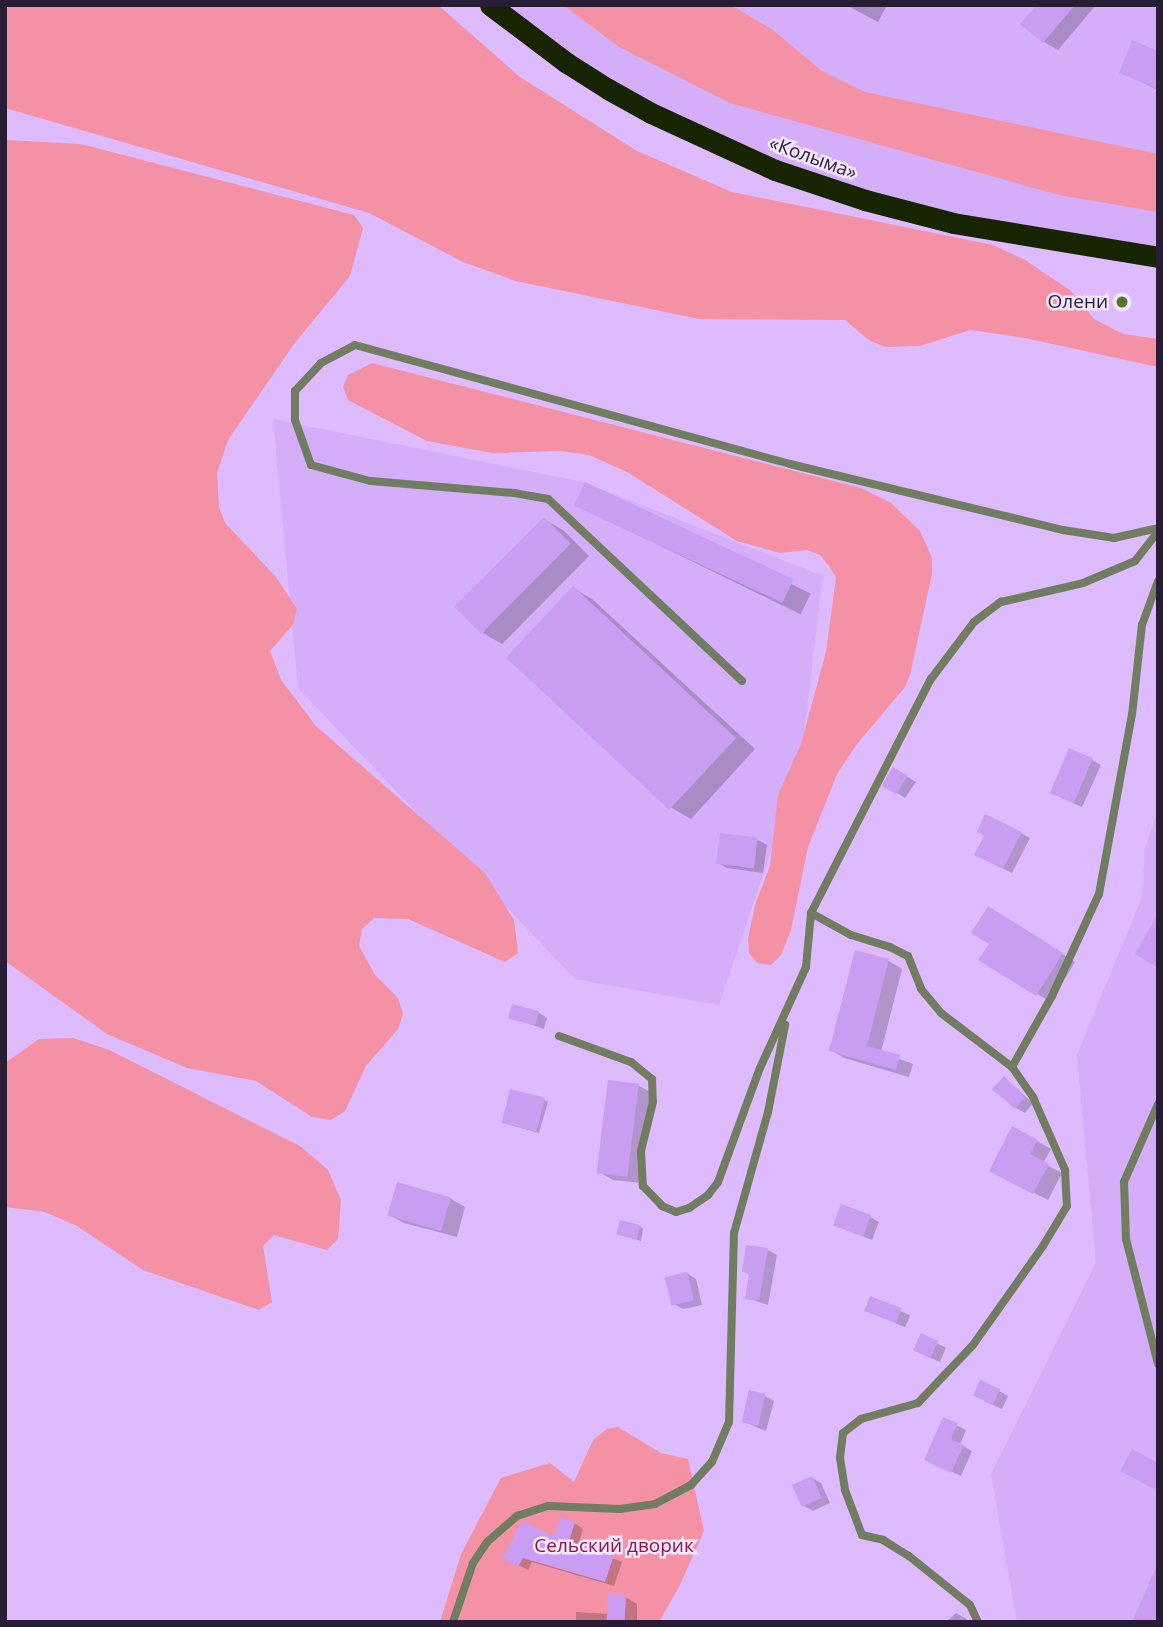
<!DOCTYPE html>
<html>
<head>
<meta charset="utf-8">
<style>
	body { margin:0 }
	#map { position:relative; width:1163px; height:1627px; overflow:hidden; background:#debafe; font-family:"Open Sans",sans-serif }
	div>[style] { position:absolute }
	.built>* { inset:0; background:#d4aef8 }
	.green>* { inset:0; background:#f491a4 }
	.shadow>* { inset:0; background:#0003; transform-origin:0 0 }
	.building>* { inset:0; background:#c99df1; transform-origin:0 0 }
	.lane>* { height:8px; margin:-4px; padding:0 4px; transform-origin:4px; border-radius:4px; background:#707d61 }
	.highway>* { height:21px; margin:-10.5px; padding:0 10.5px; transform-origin:10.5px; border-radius:10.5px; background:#172401 }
	.dots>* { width:19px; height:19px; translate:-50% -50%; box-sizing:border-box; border:4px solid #f2e7fc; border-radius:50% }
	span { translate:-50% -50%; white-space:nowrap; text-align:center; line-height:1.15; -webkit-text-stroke:5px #f2e7fc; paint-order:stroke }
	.street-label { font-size:19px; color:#291c35 }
	.poi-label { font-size:19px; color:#291c35 }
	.right { translate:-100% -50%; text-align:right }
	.park-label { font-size:19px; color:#8a173d }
	.frame { position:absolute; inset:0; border:7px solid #291c35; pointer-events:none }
</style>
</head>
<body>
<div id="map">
	<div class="built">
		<i style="clip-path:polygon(490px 5px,1158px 5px,1158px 257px,913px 213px,651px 113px)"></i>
		<i style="clip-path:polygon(273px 419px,583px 482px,823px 576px,800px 766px,719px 1005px,575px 979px,298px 688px)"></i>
		<i style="clip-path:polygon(1158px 809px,1158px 1622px,1017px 1622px,991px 1474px,1096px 1263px,1077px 1055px,1142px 897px,1145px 849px)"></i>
	</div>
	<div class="green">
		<i style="clip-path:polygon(5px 5px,438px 5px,520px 77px,637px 151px,732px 192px,993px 245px,1025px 260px,1071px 291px,1094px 319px,1123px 334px,1158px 339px,1158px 367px,1025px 338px,970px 330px,920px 346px,886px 347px,870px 341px,845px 320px,699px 319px,516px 281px,463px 262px,369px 213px,5px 108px)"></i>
		<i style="clip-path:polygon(563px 5px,731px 5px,773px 30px,822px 71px,865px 92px,1158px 154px,1158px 212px,1059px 195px,730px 103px,619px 47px)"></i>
		<i style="clip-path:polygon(5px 140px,81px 144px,354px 215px,363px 228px,350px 276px,294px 344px,228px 440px,217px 473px,219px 507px,225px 523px,276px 577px,297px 609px,293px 625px,270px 651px,281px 680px,316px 726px,485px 873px,514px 920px,518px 953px,505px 962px,408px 919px,374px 918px,362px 929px,359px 946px,375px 975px,398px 998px,403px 1014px,398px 1029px,366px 1066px,345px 1111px,331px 1120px,312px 1117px,256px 1081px,187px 1068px,107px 1034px,5px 961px)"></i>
		<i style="clip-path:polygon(372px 363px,861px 488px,891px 503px,920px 531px,932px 558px,932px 574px,910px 675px,905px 687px,857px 744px,837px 774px,808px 847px,791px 930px,781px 955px,771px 965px,757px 963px,749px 953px,748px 939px,755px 905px,770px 866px,778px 795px,801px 744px,826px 652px,836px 578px,829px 566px,820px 555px,807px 550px,780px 553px,737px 541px,627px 472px,589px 455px,562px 451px,492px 453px,427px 441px,348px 400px,343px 387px,348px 375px)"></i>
		<i style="clip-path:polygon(73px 1038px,109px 1050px,300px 1146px,328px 1170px,341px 1200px,338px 1239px,327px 1250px,274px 1235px,263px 1246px,272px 1302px,259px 1310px,143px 1270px,77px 1226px,45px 1212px,5px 1207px,5px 1063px,39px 1039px)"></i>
		<i style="clip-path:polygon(618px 1427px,661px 1453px,688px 1459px,704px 1531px,679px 1587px,659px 1622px,440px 1622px,461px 1554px,501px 1478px,550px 1463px,574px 1482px,593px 1440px,607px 1429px)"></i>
	</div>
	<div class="shadow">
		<i style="clip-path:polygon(846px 5px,887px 5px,878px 22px)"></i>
		<i style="clip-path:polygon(1039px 5px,1095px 5px,1095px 6px,1058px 50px,1044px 42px)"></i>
		<i style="clip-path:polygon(1158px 52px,1158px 90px,1121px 72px)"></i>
		<i style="left:586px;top:484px;width:250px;height:23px;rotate:26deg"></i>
		<i style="clip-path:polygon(545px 520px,563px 530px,589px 556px,502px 644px,483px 633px)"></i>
		<i style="clip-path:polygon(573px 588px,592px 599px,755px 749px,691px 819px,672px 808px,509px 658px)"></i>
		<i style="clip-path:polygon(1092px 760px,1101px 765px,1082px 807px,1060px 797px)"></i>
		<i style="clip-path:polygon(894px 769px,916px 782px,905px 798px,886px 786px)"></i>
		<i style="clip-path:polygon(1021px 833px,1030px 838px,1012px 873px,985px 860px,986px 836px)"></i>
		<i style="clip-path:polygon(758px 840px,767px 845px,763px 873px,727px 868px,718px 863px)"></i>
		<i style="clip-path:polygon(1002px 916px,1075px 962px,1051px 1002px,1037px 994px,991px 943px)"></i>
		<i style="clip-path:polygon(856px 952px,889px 961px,902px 969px,881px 1052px,913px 1064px,909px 1077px,844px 1058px,831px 1050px)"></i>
		<i style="clip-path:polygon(539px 1013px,547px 1018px,544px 1029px,510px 1017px)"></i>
		<i style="clip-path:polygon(1004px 1078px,1033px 1103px,1025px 1113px,1016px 1108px)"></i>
		<i style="clip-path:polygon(638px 1085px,652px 1093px,641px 1183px,613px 1180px,599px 1172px)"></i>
		<i style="clip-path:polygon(544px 1100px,548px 1102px,539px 1133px,507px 1124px)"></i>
		<i style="clip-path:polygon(1037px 1141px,1051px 1149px,1043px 1163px,1062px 1173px,1048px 1200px,1005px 1178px)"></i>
		<i style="clip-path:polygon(398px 1184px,451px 1199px,465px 1207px,457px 1237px,404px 1223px,390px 1215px)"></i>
		<i style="clip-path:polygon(870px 1217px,879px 1222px,872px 1240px,835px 1225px)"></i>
		<i style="clip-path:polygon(640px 1226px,643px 1229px,641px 1241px,623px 1236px)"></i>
		<i style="clip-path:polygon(768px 1250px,777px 1255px,768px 1305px,747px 1298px,751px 1276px,744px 1271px)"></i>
		<i style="clip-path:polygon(687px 1273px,696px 1279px,702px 1305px,683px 1309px,674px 1304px)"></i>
		<i style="left:871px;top:1298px;width:43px;height:13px;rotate:24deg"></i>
		<i style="clip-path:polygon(922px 1335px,946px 1348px,940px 1362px,924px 1355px)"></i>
		<i style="clip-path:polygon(999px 1391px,1008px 1396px,1002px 1409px,984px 1401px)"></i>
		<i style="clip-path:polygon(765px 1396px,774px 1401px,766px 1431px,742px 1421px)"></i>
		<i style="clip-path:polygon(944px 1419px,966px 1430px,960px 1444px,972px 1451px,961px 1476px,935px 1464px)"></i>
		<i style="clip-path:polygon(812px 1478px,821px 1483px,830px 1503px,813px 1511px,804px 1506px)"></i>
		<i style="clip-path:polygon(575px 1523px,583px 1529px,578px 1545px,622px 1562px,614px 1586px,532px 1562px,528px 1570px,505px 1558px,555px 1538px)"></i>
		<i style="clip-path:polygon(625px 1597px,637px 1604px,637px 1622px,576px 1622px,576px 1612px,609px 1614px)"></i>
		<i style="clip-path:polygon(956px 1613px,965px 1618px,969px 1622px,946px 1622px)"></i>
	</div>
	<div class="building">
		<i style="clip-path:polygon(1037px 5px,1075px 5px,1043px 43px,1020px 24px)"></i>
		<i style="clip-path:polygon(1132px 40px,1158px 51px,1158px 89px,1119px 73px)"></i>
		<i style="left:585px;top:482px;width:230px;height:26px;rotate:25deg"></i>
		<i style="left:544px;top:517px;width:38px;height:127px;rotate:45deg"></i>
		<i style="left:573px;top:586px;width:223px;height:98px;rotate:43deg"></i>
		<i style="left:1069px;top:748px;width:26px;height:49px;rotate:23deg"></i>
		<i style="left:893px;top:767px;width:17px;height:22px;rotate:31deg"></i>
		<i style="clip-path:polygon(985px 814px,1022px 832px,1003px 869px,974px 855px,984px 836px,977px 832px)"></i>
		<i style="left:720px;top:833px;width:38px;height:31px;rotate:7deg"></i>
		<i style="clip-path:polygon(988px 906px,1063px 953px,1036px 996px,978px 960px,989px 944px,971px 933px)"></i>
		<i style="clip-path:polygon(1158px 914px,1158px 968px,1135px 954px)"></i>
		<i style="clip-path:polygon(855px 950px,889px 959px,867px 1046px,900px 1055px,896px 1070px,829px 1051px)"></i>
		<i style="left:512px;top:1004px;width:28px;height:15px;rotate:15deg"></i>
		<i style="clip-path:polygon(1004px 1076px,1025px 1097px,1015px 1109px,992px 1089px)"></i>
		<i style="left:608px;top:1080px;width:31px;height:94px;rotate:7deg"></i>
		<i style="left:510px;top:1089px;width:36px;height:35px;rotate:14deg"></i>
		<i style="clip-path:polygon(1012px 1126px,1038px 1140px,1030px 1154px,1049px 1164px,1033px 1194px,989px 1171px)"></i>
		<i style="left:397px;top:1182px;width:56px;height:35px;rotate:16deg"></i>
		<i style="left:841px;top:1204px;width:32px;height:23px;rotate:20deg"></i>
		<i style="left:620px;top:1220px;width:21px;height:15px;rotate:14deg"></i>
		<i style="clip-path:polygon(746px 1245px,768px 1248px,759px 1301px,745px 1299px,749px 1274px,742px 1272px)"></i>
		<i style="left:687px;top:1272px;width:29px;height:23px;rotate:76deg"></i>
		<i style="left:870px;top:1296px;width:34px;height:16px;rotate:21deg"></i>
		<i style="left:921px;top:1333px;width:19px;height:19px;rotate:25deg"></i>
		<i style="left:980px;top:1380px;width:22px;height:17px;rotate:24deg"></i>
		<i style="left:749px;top:1390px;width:17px;height:33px;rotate:13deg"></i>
		<i style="clip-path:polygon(943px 1417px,958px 1423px,951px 1439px,964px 1445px,951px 1473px,924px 1460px)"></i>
		<i style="clip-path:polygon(1132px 1449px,1158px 1463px,1158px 1491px,1120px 1471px)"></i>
		<i style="left:812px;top:1476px;width:24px;height:22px;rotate:66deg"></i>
		<i style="clip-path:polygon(560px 1517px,575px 1522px,569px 1541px,614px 1555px,605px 1582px,523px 1558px,518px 1567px,502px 1558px,522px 1521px,554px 1536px)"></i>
		<i style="clip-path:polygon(1158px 1563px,1158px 1622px,1132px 1622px)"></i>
		<i style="left:608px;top:1594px;width:18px;height:28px;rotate:3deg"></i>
	</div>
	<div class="lane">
		<i style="left:742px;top:681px;width:266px;rotate:-136.8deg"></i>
		<i style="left:548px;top:499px;width:35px;rotate:-170deg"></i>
		<i style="left:514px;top:493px;width:144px;rotate:-175.2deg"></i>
		<i style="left:370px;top:481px;width:61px;rotate:-164.8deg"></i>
		<i style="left:311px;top:465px;width:48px;rotate:-109.6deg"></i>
		<i style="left:295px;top:420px;width:29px;rotate:-90deg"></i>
		<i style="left:295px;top:391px;width:38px;rotate:-47deg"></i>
		<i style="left:321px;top:363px;width:38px;rotate:-28deg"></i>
		<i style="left:355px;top:345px;width:451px;rotate:15.3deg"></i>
		<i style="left:790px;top:464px;width:281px;rotate:13.6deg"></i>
		<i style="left:1063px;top:530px;width:52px;rotate:8.9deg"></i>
		<i style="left:1114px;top:538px;width:45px;rotate:-12.8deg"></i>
		<i style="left:811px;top:913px;width:46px;rotate:28.8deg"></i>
		<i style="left:851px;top:935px;width:41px;rotate:17.1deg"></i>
		<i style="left:890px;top:947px;width:20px;rotate:27deg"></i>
		<i style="left:908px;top:956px;width:35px;rotate:68deg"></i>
		<i style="left:921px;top:989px;width:31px;rotate:50deg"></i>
		<i style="left:941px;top:1013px;width:89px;rotate:37.3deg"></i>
		<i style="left:1012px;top:1067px;width:37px;rotate:55deg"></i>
		<i style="left:1033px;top:1097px;width:80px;rotate:66.3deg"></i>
		<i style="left:1065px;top:1170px;width:36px;rotate:87deg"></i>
		<i style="left:1067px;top:1206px;width:47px;rotate:121deg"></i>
		<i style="left:1043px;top:1246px;width:121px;rotate:125.3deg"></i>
		<i style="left:973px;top:1345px;width:80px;rotate:133.5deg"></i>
		<i style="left:918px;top:1403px;width:59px;rotate:164.3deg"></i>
		<i style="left:861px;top:1419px;width:23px;rotate:142deg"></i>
		<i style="left:843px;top:1433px;width:25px;rotate:97deg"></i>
		<i style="left:840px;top:1458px;width:32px;rotate:81deg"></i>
		<i style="left:845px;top:1490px;width:48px;rotate:69.3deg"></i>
		<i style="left:862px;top:1535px;width:22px;rotate:13deg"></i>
		<i style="left:883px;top:1540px;width:31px;rotate:32deg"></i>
		<i style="left:909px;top:1556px;width:78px;rotate:38.8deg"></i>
		<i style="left:970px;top:1605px;width:19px;rotate:65deg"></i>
		<i style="left:559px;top:1036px;width:77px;rotate:19.9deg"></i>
		<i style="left:631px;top:1062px;width:27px;rotate:39deg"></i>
		<i style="left:652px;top:1079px;width:23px;rotate:88deg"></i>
		<i style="left:653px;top:1102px;width:50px;rotate:103.8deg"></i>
		<i style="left:641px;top:1151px;width:35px;rotate:87deg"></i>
		<i style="left:643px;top:1186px;width:28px;rotate:46deg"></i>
		<i style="left:662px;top:1206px;width:15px;rotate:23deg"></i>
		<i style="left:676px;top:1212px;width:14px;rotate:-17deg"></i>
		<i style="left:689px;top:1208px;width:23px;rotate:-34deg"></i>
		<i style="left:708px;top:1195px;width:16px;rotate:-52deg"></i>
		<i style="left:718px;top:1182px;width:121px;rotate:-69.8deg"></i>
		<i style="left:760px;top:1068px;width:111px;rotate:-65.5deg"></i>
		<i style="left:806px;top:967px;width:54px;rotate:-84.7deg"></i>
		<i style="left:811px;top:913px;width:263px;rotate:-62.9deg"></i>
		<i style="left:931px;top:679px;width:71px;rotate:-53deg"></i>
		<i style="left:974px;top:622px;width:34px;rotate:-37deg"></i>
		<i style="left:1001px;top:602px;width:84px;rotate:-13deg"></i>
		<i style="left:1083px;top:583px;width:56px;rotate:-22.9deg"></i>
		<i style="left:1135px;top:561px;width:37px;rotate:-52deg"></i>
		<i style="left:1012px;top:1067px;width:81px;rotate:-60.6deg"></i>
		<i style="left:1052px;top:996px;width:112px;rotate:-65.3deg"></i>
		<i style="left:1099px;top:894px;width:182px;rotate:-79.6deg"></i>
		<i style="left:1132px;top:715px;width:91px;rotate:-83.7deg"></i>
		<i style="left:1142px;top:625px;width:47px;rotate:-70deg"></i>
		<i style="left:1158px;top:1104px;width:85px;rotate:113.6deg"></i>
		<i style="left:1124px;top:1182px;width:57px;rotate:88deg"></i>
		<i style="left:1126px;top:1239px;width:129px;rotate:75.6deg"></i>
		<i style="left:453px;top:1622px;width:62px;rotate:-71.3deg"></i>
		<i style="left:473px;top:1563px;width:25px;rotate:-56deg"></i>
		<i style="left:487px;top:1542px;width:40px;rotate:-41deg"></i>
		<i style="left:517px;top:1516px;width:33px;rotate:-18deg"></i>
		<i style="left:548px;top:1506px;width:72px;rotate:2.4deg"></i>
		<i style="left:620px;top:1509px;width:35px;rotate:-8deg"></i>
		<i style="left:655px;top:1504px;width:41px;rotate:-27.8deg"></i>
		<i style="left:691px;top:1485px;width:31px;rotate:-48deg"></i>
		<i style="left:712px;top:1462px;width:43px;rotate:-67deg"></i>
		<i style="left:729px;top:1422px;width:189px;rotate:-88.5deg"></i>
		<i style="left:734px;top:1233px;width:126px;rotate:-74.3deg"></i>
		<i style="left:768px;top:1112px;width:89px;rotate:-78.9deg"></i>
	</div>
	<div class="highway">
		<i style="left:490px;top:5px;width:96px;rotate:37deg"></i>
		<i style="left:567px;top:63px;width:49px;rotate:32.4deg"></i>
		<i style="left:608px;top:89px;width:49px;rotate:29.2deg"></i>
		<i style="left:651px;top:113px;width:136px;rotate:24.7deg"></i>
		<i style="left:775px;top:170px;width:95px;rotate:18.4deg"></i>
		<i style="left:865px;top:200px;width:91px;rotate:14.6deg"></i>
		<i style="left:953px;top:223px;width:208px;rotate:9.4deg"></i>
	</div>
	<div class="dots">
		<i style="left:1122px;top:302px;background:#57752a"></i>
	</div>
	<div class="street-label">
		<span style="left:813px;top:158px;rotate:20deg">«Колыма»</span>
	</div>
	<div class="poi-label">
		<span class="right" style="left:1108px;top:302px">Олени</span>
	</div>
	<div class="park-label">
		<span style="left:614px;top:1546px">Сельский дворик</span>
	</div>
	<div class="frame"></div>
</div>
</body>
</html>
